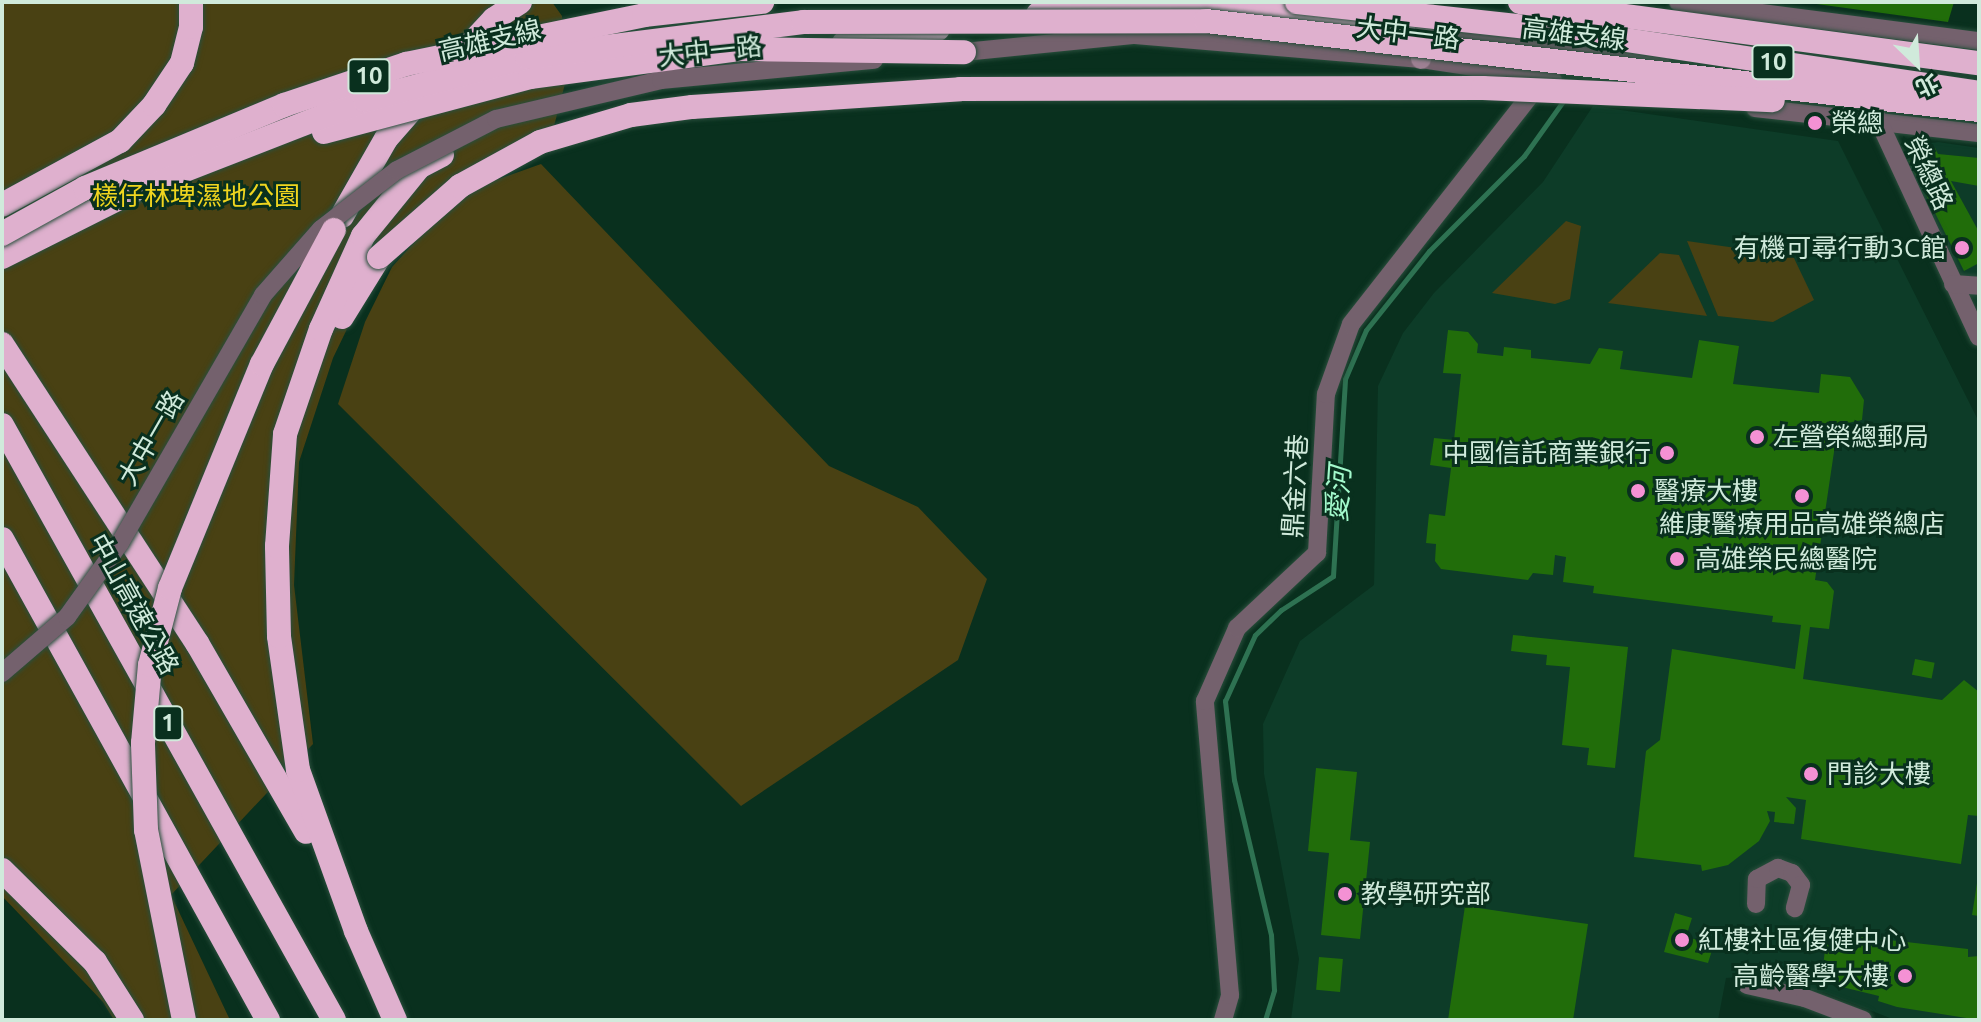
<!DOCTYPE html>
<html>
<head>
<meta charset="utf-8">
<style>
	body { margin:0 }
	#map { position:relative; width:1981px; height:1022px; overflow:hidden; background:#09301e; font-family:Ubuntu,"Noto Sans TC",sans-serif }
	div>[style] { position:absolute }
	.built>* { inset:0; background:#0d3c28 }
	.green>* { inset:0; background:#494113 }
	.stream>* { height:5px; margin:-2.5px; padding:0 2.5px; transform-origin:2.5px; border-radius:2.5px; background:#2e7252 }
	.building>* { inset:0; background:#216d0a; transform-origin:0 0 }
	.roads { filter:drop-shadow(0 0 2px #294e3c) drop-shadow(0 0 2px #294e3c) }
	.street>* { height:18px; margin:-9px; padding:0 9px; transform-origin:9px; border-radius:9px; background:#74616d }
	.secondary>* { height:20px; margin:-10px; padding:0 10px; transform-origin:10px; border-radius:10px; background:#9f8194 }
	.highway>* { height:24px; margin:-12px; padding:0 12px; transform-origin:12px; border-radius:12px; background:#dfb0ce }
	.bridges { filter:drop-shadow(0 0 2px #294e3c) drop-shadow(0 0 2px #294e3c) }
	.street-bridge>* { height:18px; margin:-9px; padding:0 9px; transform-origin:9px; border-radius:9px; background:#74616d }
	.highway-bridge>* { height:24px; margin:-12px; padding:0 12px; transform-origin:12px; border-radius:12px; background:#dfb0ce }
	.dots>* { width:22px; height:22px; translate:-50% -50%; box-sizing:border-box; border:4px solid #09301e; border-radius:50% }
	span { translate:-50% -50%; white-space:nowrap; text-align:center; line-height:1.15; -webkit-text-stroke:6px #09301e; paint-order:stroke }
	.shield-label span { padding:2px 6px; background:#09301e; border:2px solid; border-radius:6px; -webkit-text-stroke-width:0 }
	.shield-label { font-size:24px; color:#d0eadb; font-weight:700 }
	.street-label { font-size:26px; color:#d0eadb }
	.poi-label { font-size:26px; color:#d0eadb }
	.left { translate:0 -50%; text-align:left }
	.right { translate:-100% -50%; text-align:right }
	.park-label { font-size:26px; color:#efd51f }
	.water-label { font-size:28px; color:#a3f9cc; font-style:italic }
	.frame { position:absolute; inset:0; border:4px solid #d0eadb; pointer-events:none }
	.north { position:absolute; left:1877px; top:24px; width:80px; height:80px; -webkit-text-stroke:6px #09301e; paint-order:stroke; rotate:155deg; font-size:22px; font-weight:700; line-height:32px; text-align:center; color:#d0eadb }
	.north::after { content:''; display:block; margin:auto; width:28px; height:36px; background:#d0eadb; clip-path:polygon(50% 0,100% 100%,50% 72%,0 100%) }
</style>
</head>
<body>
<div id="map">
	<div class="built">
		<i style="clip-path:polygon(1593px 106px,1838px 141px,1979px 422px,1979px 1020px,1895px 1020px,1826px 993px,1752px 976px,1726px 978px,1718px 1020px,1291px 1020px,1299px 959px,1264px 774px,1263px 724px,1300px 641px,1374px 585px,1378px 386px,1403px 333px,1434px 293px,1543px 182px)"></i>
		<i style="clip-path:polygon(1938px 142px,1979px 148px,1979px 309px,1903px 159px,1911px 146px)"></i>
	</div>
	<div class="green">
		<i style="clip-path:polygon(2px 2px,552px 2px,562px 16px,566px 80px,553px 130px,437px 190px,389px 242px,333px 358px,299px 462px,294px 585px,313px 744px,171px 895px,230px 1020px,114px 1020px,103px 1002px,2px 896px)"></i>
		<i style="clip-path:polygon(541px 164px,829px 466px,918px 507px,987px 579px,958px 660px,741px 806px,338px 404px,365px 322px,392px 267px,431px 224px,476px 187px)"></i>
		<i style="clip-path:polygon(1566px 221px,1581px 226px,1570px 299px,1555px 304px,1492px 293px)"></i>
		<i style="clip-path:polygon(1687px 241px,1793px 256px,1814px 300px,1773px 322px,1718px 316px)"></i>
		<i style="clip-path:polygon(1660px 253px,1679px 255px,1707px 316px,1608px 303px)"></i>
	</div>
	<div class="stream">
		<i style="left:1265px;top:1020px;width:31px;rotate:-73deg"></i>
		<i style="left:1274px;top:990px;width:55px;rotate:-93.1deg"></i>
		<i style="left:1271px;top:935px;width:159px;rotate:-103.4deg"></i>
		<i style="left:1234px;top:780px;width:80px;rotate:-96.5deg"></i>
		<i style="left:1225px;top:701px;width:72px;rotate:-65.6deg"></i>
		<i style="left:1255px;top:635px;width:36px;rotate:-44deg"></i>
		<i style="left:1281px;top:610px;width:62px;rotate:-33.2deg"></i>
		<i style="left:1333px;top:576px;width:197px;rotate:-86.5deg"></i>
		<i style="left:1345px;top:379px;width:53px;rotate:-66.8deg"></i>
		<i style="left:1366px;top:330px;width:101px;rotate:-51.4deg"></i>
		<i style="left:1429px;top:251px;width:134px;rotate:-45deg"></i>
		<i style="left:1524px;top:156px;width:69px;rotate:-54.5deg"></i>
	</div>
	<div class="building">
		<i style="clip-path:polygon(1802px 2px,1954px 2px,1948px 22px)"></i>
		<i style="clip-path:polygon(1935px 148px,1938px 154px,1979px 158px,1979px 186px,1951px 181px,1979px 232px,1979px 263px,1964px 271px,1909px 161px)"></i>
		<i style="clip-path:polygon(1448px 330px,1468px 332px,1478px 344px,1477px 353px,1503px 356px,1504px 347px,1531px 350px,1531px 358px,1590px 364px,1599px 348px,1623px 351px,1620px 369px,1692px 378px,1699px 340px,1739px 346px,1733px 384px,1819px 393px,1821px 374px,1850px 377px,1864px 400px,1862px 420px,1838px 425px,1815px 580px,1827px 582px,1834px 591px,1829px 629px,1810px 627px,1803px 679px,1942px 700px,1964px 680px,1979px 692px,1979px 816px,1968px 815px,1961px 864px,1801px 839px,1806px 800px,1786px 797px,1796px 808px,1794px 824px,1774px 822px,1775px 812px,1767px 811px,1770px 821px,1759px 841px,1728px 865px,1702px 871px,1701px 865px,1634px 857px,1646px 751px,1660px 740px,1672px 649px,1795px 669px,1801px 625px,1772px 622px,1773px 616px,1593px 593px,1594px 586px,1563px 582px,1566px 557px,1555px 555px,1553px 575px,1533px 573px,1528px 580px,1441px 569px,1435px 561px,1436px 544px,1426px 543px,1429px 514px,1445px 516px,1451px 468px,1430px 465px,1434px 438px,1454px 440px,1461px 374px,1443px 373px)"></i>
		<i style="clip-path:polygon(1513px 635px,1628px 647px,1615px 768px,1587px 765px,1589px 748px,1562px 745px,1570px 667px,1546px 665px,1547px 655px,1511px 651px)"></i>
		<i style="left:1915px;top:659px;width:20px;height:16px;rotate:11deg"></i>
		<i style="clip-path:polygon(1316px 768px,1357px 772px,1350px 840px,1370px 842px,1360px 939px,1321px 935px,1329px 853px,1308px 851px)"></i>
		<i style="clip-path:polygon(1977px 883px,1979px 883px,1979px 916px,1972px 915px)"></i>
		<i style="clip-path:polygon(1465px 906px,1588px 924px,1573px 1020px,1448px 1020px)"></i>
		<i style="clip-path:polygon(1675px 913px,1692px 918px,1686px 937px,1714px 944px,1708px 963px,1664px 952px)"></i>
		<i style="clip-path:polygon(1827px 933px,1968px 949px,1968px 957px,1979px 956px,1979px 1020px,1897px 1007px,1878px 1001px,1879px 996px,1838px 986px,1839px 978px,1822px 975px)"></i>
		<i style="left:1319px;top:957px;width:24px;height:33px;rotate:5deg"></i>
	</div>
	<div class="roads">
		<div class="street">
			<i style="left:1678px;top:2px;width:304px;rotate:7.4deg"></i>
			<i style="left:1409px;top:28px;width:254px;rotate:7.9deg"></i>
			<i style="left:964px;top:52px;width:172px;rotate:-5.7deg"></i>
			<i style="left:1135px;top:35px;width:287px;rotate:4.8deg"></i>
			<i style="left:1421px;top:59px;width:133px;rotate:8.7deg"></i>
			<i style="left:1755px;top:108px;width:225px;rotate:6.4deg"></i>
			<i style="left:1874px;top:111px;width:249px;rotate:65.1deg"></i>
			<i style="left:1953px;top:284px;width:26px;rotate:4deg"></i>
			<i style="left:1756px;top:904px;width:25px;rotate:-88deg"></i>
			<i style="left:1757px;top:879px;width:24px;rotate:-28deg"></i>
			<i style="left:1778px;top:868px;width:15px;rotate:20deg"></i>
			<i style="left:1792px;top:873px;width:15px;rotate:53deg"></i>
			<i style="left:1801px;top:885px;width:24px;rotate:105deg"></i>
			<i style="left:1747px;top:985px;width:59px;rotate:12.6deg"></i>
			<i style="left:1805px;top:998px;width:62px;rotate:20.8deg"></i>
			<i style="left:1223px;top:1020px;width:26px;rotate:-74deg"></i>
			<i style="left:1230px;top:995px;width:295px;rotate:-94.9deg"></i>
			<i style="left:1205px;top:701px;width:80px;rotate:-66.3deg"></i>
			<i style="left:1237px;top:628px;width:110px;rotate:-43.2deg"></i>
			<i style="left:1317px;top:553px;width:159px;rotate:-86.8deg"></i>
			<i style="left:1326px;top:394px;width:74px;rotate:-70.3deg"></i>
			<i style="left:1351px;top:324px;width:313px;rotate:-51.9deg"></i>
		</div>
		<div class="secondary">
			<i style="left:1421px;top:59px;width:57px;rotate:-87deg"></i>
		</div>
		<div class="highway">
			<i style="left:1038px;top:14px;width:66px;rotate:-8.7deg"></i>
			<i style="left:1103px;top:4px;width:141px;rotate:2.8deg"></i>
			<i style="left:1244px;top:11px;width:160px;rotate:6.1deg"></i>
			<i style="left:844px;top:43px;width:95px;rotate:-8.5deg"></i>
			<i style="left:457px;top:59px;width:54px;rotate:-47.2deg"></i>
			<i style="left:494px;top:19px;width:31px;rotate:-33deg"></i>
			<i style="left:674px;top:72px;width:95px;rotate:-9.7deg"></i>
			<i style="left:2px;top:205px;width:134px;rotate:-28.5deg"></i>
			<i style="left:120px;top:141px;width:50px;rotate:-46.6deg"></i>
			<i style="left:154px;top:105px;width:50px;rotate:-56.3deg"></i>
			<i style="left:182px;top:63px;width:37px;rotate:-76deg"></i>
			<i style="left:191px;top:27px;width:25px;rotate:-90deg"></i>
			<i style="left:342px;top:216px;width:89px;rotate:-60.3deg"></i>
			<i style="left:386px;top:139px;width:50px;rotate:-49deg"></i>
			<i style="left:2px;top:257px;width:153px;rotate:-26.7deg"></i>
			<i style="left:342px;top:317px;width:70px;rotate:-58.3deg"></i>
			<i style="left:2px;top:344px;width:357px;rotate:56.9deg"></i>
			<i style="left:197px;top:643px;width:218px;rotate:60deg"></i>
			<i style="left:2px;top:425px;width:681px;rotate:60.84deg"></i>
			<i style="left:2px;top:539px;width:550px;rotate:61.06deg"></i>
			<i style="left:2px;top:870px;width:131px;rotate:44.7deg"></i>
			<i style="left:95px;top:962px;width:69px;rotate:57.5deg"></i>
			<i style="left:395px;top:1020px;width:97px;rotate:-113.7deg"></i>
			<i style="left:356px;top:931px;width:171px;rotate:-109.8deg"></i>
			<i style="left:298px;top:770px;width:135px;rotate:-98.1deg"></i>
			<i style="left:279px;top:636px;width:90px;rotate:-91.3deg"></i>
			<i style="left:277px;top:546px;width:112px;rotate:-85.9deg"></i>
			<i style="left:285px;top:434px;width:111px;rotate:-71.1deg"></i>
			<i style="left:321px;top:329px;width:102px;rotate:-65.7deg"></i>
			<i style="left:363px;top:236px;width:89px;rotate:-50.9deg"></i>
			<i style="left:419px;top:167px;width:26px;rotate:-28deg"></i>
		</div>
	</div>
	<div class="bridges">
		<div class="street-bridge">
			<i style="left:2px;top:673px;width:86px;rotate:-40.7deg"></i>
			<i style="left:67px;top:617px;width:91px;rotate:-54.4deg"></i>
			<i style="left:120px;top:543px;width:286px;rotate:-60deg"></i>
			<i style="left:263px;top:295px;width:88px;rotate:-48.7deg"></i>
			<i style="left:321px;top:229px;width:96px;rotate:-37.8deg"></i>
			<i style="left:397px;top:170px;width:111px;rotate:-27.3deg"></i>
			<i style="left:496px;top:119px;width:170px;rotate:-13.3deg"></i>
			<i style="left:661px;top:80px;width:214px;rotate:-5.4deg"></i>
		</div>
		<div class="highway-bridge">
			<i style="left:1297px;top:2px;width:271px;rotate:6.2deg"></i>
			<i style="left:1566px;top:31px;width:418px;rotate:8.5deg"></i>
			<i style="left:1520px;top:2px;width:463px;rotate:7.6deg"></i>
			<i style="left:324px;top:132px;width:213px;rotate:-14.9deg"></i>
			<i style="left:530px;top:77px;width:211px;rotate:-7.6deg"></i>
			<i style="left:739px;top:49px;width:225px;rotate:0.8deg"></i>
			<i style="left:139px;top:188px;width:243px;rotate:-21.3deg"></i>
			<i style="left:365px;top:100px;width:168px;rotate:-14.9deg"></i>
			<i style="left:527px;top:57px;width:278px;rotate:-7.2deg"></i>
			<i style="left:803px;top:22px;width:403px;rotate:-0.1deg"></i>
			<i style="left:1206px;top:21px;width:778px;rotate:6.57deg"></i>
			<i style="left:2px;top:234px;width:95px;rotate:-29deg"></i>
			<i style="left:85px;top:188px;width:216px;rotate:-22.6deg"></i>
			<i style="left:284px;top:105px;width:129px;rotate:-18.6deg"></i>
			<i style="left:406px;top:64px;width:243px;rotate:-11.6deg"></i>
			<i style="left:644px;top:15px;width:119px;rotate:-6.3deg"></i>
			<i style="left:379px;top:257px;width:108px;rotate:-41.2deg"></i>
			<i style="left:460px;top:186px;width:91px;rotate:-28.8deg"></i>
			<i style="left:540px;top:142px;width:95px;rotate:-16.5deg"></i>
			<i style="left:631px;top:115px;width:62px;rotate:-7.5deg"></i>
			<i style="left:692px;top:107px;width:269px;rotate:-3.8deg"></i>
			<i style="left:960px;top:89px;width:523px;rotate:-0.11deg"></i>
			<i style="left:1483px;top:88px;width:290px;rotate:2.4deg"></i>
			<i style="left:184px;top:1020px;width:194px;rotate:-101.3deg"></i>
			<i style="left:146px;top:830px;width:87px;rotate:-92deg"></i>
			<i style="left:143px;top:743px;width:78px;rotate:-84.9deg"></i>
			<i style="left:150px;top:665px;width:80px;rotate:-75.4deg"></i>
			<i style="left:170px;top:588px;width:242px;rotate:-67.7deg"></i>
			<i style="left:262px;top:364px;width:152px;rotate:-61.8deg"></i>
		</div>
	</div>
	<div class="dots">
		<i style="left:1815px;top:123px;background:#f491d4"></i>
		<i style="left:1962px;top:248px;background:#f491d4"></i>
		<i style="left:1757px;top:437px;background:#f491d4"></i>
		<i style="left:1667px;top:453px;background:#f491d4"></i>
		<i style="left:1638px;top:491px;background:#f491d4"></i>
		<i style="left:1802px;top:496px;background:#f491d4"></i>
		<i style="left:1677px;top:559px;background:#f491d4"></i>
		<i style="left:1811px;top:774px;background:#f491d4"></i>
		<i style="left:1345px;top:894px;background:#f491d4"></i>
		<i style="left:1682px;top:940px;background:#f491d4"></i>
		<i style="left:1905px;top:976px;background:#f491d4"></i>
	</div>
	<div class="shield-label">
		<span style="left:1773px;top:62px">10</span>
		<span style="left:369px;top:76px">10</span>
		<span style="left:168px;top:723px">1</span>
	</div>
	<div class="street-label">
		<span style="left:1408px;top:33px;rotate:7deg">大中一路</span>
		<span style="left:1574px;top:34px;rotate:7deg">高雄支線</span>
		<span style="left:490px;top:40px;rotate:-13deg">高雄支線</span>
		<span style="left:710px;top:51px;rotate:-6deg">大中一路</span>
		<span style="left:1929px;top:173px;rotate:65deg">榮總路</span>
		<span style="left:151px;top:438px;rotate:-60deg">大中一路</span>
		<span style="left:1295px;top:486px;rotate:-87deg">鼎金六巷</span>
		<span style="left:134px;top:604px;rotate:61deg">中山高速公路</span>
	</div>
	<div class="poi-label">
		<span class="left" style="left:1831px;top:123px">榮總</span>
		<span class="right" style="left:1946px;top:248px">有機可尋行動3C館</span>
		<span class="left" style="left:1773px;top:437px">左營榮總郵局</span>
		<span class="right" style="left:1651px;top:453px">中國信託商業銀行</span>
		<span class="left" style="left:1654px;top:491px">醫療大樓</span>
		<span style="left:1802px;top:524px">維康醫療用品高雄榮總店</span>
		<span class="left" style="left:1695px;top:559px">高雄榮民總醫院</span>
		<span class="left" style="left:1827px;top:774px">門診大樓</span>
		<span class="left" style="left:1361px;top:894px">教學研究部</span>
		<span class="left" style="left:1698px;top:940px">紅樓社區復健中心</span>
		<span class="right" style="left:1889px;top:976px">高齡醫學大樓</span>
	</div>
	<div class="park-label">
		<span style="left:196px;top:196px">檨仔林埤濕地公園</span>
	</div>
	<div class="water-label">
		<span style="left:1338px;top:494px;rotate:-86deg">愛河</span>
	</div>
	<div class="frame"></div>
	<div class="north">北</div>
</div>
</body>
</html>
